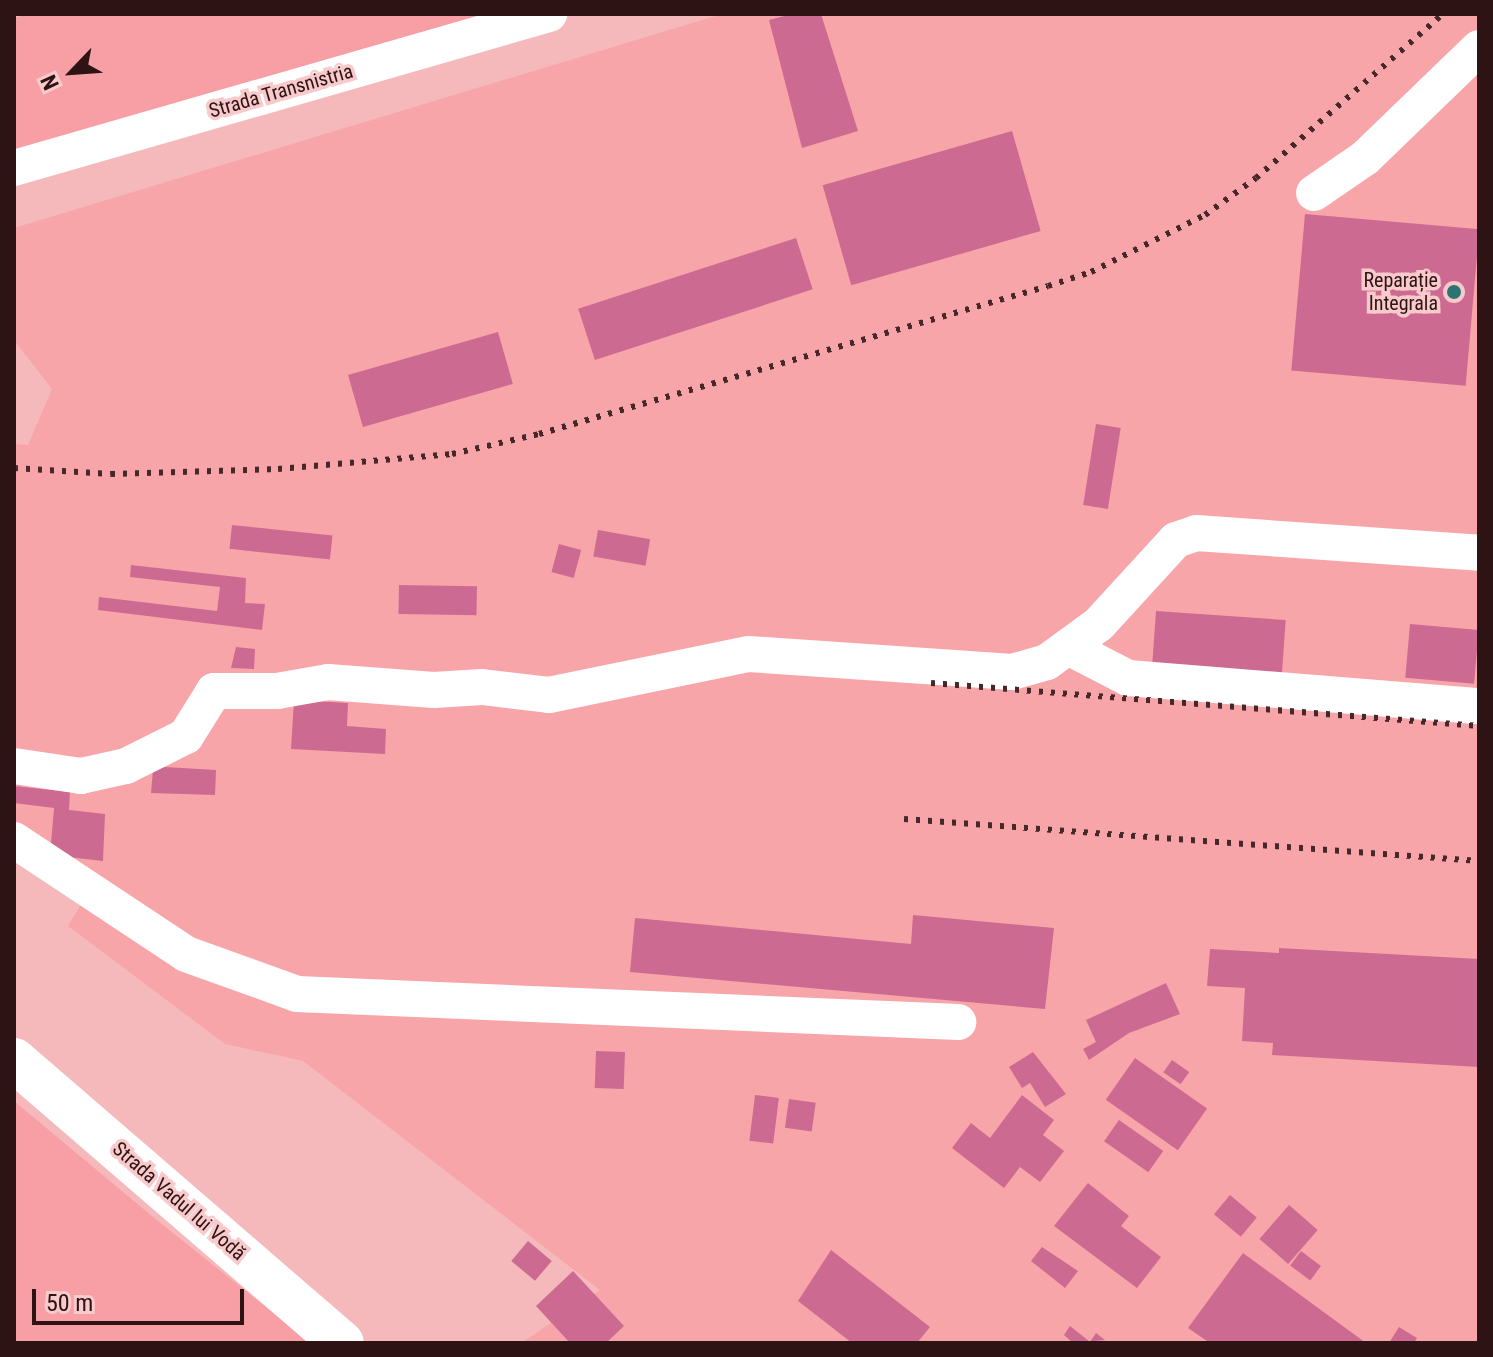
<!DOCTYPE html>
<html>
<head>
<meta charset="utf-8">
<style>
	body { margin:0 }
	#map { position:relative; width:1493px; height:1357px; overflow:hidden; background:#f6b9bb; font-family:"Roboto Condensed",sans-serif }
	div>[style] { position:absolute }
	.built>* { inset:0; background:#f8a5aa }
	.green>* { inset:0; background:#f79fa4 }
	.building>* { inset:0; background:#cd6a92; transform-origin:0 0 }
	.minor>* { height:36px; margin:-18px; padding:0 18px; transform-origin:18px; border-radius:18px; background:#fff }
	.major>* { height:44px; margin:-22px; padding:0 22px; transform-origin:22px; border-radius:22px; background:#fff }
	.rail>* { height:6px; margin-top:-3px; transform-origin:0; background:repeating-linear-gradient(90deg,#47282a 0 4px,transparent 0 12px) }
	.dots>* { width:22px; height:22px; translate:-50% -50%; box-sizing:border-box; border:4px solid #f9cacc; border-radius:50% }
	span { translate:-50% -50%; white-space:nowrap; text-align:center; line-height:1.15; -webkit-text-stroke:7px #f9cacc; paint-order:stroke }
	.street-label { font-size:20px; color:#2e1315 }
	.poi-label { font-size:20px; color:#2e1315 }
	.right { translate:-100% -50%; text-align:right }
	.frame { position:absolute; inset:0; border:16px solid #2e1315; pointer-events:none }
	.north { position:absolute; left:32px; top:32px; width:80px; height:80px; -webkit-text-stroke:6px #f9cacc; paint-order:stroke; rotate:245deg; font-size:22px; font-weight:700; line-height:32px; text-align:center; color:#2e1315 }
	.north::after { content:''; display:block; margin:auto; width:28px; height:36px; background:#2e1315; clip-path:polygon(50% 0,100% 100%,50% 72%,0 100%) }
	.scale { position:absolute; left:32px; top:1289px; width:212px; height:36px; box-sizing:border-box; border:4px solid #2e1315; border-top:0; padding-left:10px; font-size:24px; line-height:28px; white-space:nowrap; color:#2e1315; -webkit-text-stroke:6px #f9cacc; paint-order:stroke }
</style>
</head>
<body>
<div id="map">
	<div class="built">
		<i style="clip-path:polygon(722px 14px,1479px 14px,1479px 1343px,521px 1343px,600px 1290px,303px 1061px,225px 1044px,68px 926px,83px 901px,14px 857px,14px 444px,28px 445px,52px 389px,14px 340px,14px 228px)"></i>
	</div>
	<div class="green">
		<i style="clip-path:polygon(29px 14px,484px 14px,14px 153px,14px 18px)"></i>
		<i style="clip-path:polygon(14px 1101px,153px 1217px,311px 1343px,14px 1343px)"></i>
	</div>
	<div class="building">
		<i style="clip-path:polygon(792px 14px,821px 14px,858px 131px,802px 148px,769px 20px)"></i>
		<i style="left:1012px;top:131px;width:104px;height:197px;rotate:74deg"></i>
		<i style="left:1305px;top:214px;width:175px;height:157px;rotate:5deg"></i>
		<i style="left:796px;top:238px;width:54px;height:229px;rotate:72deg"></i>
		<i style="left:498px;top:332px;width:54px;height:156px;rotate:74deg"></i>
		<i style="left:1096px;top:424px;width:25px;height:82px;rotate:9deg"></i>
		<i style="left:232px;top:525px;width:101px;height:24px;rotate:6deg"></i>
		<i style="left:598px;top:530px;width:53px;height:27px;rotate:10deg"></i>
		<i style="left:559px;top:544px;width:23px;height:29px;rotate:15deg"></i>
		<i style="clip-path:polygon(131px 565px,246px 578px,245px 603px,265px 604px,262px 630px,98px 610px,99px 597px,217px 611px,220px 587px,130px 577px)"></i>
		<i style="left:399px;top:585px;width:78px;height:29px;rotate:1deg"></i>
		<i style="left:1156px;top:611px;width:130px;height:53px;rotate:4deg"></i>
		<i style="left:1410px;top:624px;width:69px;height:54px;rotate:5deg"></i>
		<i style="clip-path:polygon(236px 647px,255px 649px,254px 669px,231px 668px)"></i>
		<i style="clip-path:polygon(294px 700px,348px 703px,347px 726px,386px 729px,385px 754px,291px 749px)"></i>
		<i style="clip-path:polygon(165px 767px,216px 770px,215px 795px,151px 793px,153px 770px)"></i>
		<i style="clip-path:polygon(14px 786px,70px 792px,69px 810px,105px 814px,103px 861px,50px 855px,54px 808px,14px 803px)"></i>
		<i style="clip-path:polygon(913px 915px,1054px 928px,1045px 1009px,630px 972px,635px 918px,911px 944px)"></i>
		<i style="clip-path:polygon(1279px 948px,1479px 959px,1479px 1067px,1272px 1055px,1273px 1043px,1242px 1041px,1245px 988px,1207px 986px,1210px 949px,1279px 953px)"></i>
		<i style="clip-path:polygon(1166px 983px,1180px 1014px,1129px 1033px,1089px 1060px,1083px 1049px,1096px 1042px,1086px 1020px)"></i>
		<i style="left:596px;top:1051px;width:29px;height:37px;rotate:2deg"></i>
		<i style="clip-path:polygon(1033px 1052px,1066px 1094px,1045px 1107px,1030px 1083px,1022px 1088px,1009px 1067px)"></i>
		<i style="left:1135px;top:1058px;width:88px;height:51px;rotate:35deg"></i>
		<i style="left:1172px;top:1060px;width:21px;height:15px;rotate:35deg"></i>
		<i style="left:755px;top:1095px;width:24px;height:46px;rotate:7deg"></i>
		<i style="clip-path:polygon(1022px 1095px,1054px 1120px,1043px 1135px,1064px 1151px,1040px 1182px,1020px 1167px,1004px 1188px,952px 1148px,971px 1123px,990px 1138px)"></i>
		<i style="left:789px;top:1099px;width:27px;height:29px;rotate:8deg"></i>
		<i style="left:1119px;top:1120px;width:54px;height:26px;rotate:35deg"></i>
		<i style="clip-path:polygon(1088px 1183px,1129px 1216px,1121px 1226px,1161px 1257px,1137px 1288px,1054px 1226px)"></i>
		<i style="left:1230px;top:1195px;width:35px;height:25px;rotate:40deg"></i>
		<i style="left:1289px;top:1205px;width:38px;height:45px;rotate:41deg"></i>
		<i style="left:528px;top:1241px;width:31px;height:26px;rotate:40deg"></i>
		<i style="clip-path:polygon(1042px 1247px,1078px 1271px,1065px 1288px,1031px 1261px)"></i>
		<i style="clip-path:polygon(831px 1250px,930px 1327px,917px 1343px,852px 1343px,798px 1301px)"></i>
		<i style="left:1301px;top:1251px;width:25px;height:18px;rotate:37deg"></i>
		<i style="clip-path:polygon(1243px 1253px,1366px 1343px,1210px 1343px,1188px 1328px)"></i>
		<i style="clip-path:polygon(573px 1271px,624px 1326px,606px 1343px,570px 1343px,536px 1306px)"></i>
		<i style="clip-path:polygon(1070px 1326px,1090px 1342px,1096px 1333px,1105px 1340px,1073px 1343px,1064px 1335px)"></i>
		<i style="clip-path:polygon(1399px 1327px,1417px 1338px,1414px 1343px,1389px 1343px)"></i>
	</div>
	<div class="minor">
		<i style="left:14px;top:168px;width:557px;rotate:-16.06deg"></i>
		<i style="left:1314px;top:193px;width:62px;rotate:-34.5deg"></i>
		<i style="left:1365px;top:158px;width:158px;rotate:-44deg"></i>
		<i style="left:1068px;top:647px;width:68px;rotate:27.3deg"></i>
		<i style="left:1128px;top:678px;width:352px;rotate:4.6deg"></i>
		<i style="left:14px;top:766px;width:68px;rotate:8.5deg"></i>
		<i style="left:81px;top:776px;width:46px;rotate:-12.5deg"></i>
		<i style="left:126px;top:766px;width:67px;rotate:-26.6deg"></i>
		<i style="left:186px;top:736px;width:53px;rotate:-58.1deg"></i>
		<i style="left:214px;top:691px;width:63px"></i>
		<i style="left:277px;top:691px;width:52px;rotate:-10deg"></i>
		<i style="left:328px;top:682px;width:106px;rotate:4.3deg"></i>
		<i style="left:434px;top:690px;width:48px;rotate:-3.6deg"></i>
		<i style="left:482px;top:687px;width:67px;rotate:6.8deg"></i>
		<i style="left:549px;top:695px;width:204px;rotate:-11.6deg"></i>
		<i style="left:749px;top:654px;width:264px;rotate:3.9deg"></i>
		<i style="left:1012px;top:672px;width:36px;rotate:-16deg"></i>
		<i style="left:1047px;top:662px;width:64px;rotate:-36.2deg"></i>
		<i style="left:1099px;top:624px;width:114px;rotate:-47.5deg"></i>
		<i style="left:1176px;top:540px;width:21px;rotate:-19deg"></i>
		<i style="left:1196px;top:533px;width:284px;rotate:4deg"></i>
		<i style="left:14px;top:840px;width:206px;rotate:33.5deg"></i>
		<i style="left:186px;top:954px;width:118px;rotate:19.8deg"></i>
		<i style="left:297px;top:994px;width:662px;rotate:2.43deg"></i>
	</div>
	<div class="major">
		<i style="left:14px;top:1060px;width:433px;rotate:40.8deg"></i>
	</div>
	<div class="rail">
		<i style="left:14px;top:468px;width:97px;rotate:3.5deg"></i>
		<i style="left:111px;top:474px;width:167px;rotate:-1.7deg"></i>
		<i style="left:278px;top:469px;width:175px;rotate:-4.9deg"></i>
		<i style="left:452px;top:454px;width:89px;rotate:-12.9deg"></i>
		<i style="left:539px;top:434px;width:530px;rotate:-16.21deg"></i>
		<i style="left:1048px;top:286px;width:45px;rotate:-18deg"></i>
		<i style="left:1091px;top:272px;width:127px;rotate:-26.6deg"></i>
		<i style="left:1205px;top:215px;width:63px;rotate:-36deg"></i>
		<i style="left:1256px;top:178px;width:249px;rotate:-41.3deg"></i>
		<i style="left:931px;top:683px;width:550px;rotate:4.49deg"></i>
		<i style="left:904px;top:819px;width:577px;rotate:4.18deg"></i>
	</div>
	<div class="dots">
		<i style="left:1454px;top:292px;background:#2a7474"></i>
	</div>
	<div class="street-label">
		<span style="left:281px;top:91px;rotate:-16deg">Strada Transnistria</span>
		<span style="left:179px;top:1201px;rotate:41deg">Strada Vadul lui Vodă</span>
	</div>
	<div class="poi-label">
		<span class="right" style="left:1438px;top:292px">Reparație<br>Integrala</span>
	</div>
	<div class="frame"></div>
	<div class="north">N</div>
	<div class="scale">50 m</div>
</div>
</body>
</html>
